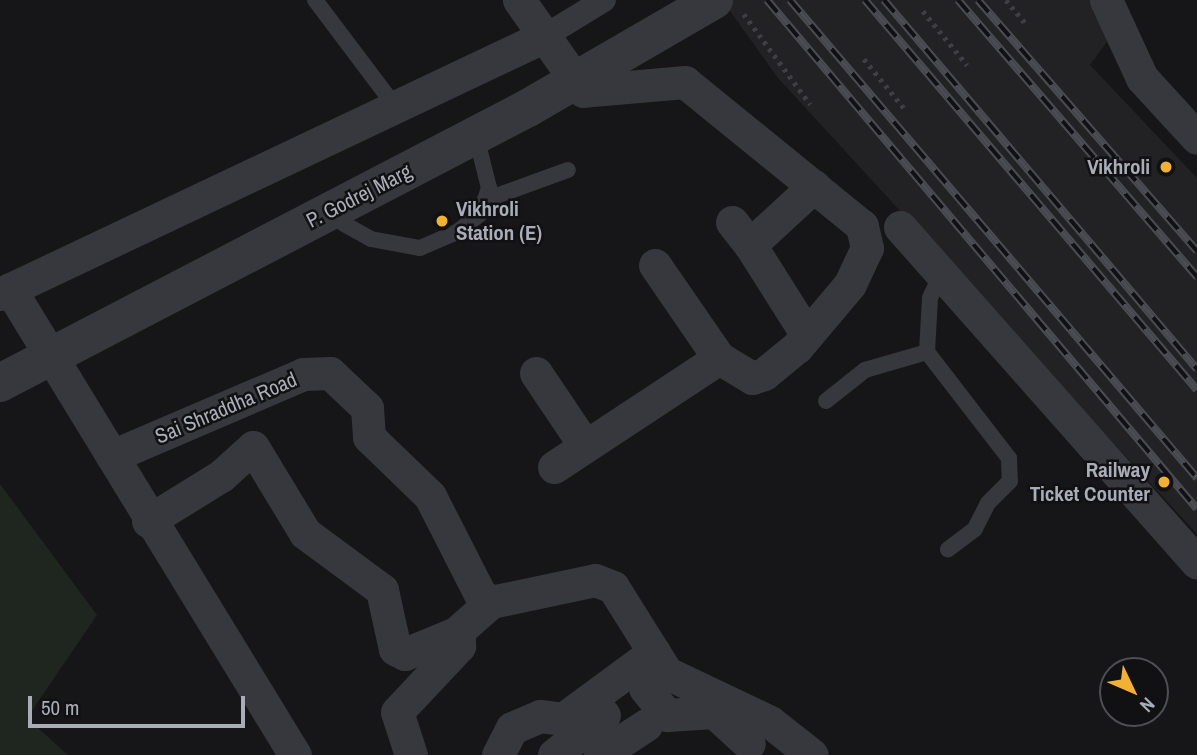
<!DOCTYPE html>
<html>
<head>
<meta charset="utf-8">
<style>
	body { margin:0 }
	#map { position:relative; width:1197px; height:755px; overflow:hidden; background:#161618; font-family:"Archivo Narrow",sans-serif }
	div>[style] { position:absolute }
	.built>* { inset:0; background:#222225 }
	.green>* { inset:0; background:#1e261f }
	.path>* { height:4.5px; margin-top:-2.25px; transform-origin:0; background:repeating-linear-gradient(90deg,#3d3f44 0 3.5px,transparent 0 8.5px) }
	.service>* { height:16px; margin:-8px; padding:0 8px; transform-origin:8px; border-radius:8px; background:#37383d }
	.pedestrian>* { height:24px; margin:-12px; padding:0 12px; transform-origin:12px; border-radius:12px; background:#37383d }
	.minor>* { height:33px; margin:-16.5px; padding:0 16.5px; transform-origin:16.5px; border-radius:16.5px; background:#37383d }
	.rail>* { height:8px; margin-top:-4px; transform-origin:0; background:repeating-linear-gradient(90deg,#111113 0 16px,#4a4c52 0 32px); box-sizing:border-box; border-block:2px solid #4a4c52 }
	.tertiary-bridge>* { height:38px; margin:-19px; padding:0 19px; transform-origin:19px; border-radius:19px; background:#37383d }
	.dots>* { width:19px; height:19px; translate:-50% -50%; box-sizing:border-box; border:4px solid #111113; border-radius:50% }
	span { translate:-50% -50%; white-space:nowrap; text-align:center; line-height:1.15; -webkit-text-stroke:5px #111113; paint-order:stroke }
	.poi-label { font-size:21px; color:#a8adb8; font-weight:700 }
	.right { translate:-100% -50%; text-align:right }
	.left { translate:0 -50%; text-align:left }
	.street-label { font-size:21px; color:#a8adb8 }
	.north { position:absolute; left:1099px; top:657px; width:70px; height:70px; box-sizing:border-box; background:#111113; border:2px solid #4d4f55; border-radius:50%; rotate:134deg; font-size:19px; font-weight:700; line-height:28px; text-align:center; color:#a8adb8 }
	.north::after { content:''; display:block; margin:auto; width:24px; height:32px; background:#f2b134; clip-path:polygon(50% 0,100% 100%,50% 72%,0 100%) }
	.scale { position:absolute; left:28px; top:696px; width:217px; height:32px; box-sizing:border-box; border:4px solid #a8adb8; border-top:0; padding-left:9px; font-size:21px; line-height:24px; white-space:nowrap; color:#a8adb8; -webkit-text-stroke:5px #111113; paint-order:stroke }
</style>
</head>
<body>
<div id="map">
	<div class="built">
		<i style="clip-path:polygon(722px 0,1091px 0,1117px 28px,1090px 65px,1197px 178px,1197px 534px,778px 78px)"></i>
	</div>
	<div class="green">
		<i style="clip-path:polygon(0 484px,97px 615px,27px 718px,68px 755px,0 755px)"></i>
	</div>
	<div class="path">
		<i style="left:1006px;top:0;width:33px;rotate:50deg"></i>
		<i style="left:923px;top:11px;width:70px;rotate:50.8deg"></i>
		<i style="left:744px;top:14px;width:112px;rotate:53.7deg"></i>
		<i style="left:864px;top:59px;width:63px;rotate:50.8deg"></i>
	</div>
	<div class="service">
		<i style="left:315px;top:0;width:136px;rotate:53deg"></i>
		<i style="left:485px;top:200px;width:88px;rotate:-19.9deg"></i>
		<i style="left:344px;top:224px;width:31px;rotate:29deg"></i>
		<i style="left:371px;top:239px;width:50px;rotate:10.4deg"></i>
		<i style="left:420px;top:248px;width:40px;rotate:-23.4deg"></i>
		<i style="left:457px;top:232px;width:29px;rotate:-38deg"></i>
		<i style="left:480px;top:214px;width:28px;rotate:-71deg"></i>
		<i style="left:489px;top:188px;width:36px;rotate:-104deg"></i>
		<i style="left:941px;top:275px;width:25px;rotate:116deg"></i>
		<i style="left:930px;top:298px;width:54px;rotate:93.2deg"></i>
		<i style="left:927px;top:352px;width:134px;rotate:52.3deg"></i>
		<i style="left:1009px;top:458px;width:23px;rotate:88deg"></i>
		<i style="left:1010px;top:481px;width:31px;rotate:135deg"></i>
		<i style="left:988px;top:503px;width:29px;rotate:117deg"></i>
		<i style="left:975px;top:529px;width:34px;rotate:143deg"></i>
		<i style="left:826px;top:401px;width:50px;rotate:-38.5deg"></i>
		<i style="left:865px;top:370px;width:65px;rotate:-16.2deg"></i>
	</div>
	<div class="pedestrian">
		<i style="left:545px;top:36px;width:69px;rotate:-31.4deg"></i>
	</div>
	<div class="minor">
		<i style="left:519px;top:0;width:111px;rotate:54.9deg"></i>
		<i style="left:1106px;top:0;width:86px;rotate:65.2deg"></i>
		<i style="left:1142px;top:78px;width:81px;rotate:47.5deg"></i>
		<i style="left:732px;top:222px;width:29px;rotate:52deg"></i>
		<i style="left:900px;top:227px;width:448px;rotate:48.5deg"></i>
		<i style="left:655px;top:265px;width:113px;rotate:55.5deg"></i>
		<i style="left:10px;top:289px;width:546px;rotate:58.55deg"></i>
		<i style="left:0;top:294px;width:603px;rotate:-25.33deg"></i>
		<i style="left:807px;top:335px;width:107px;rotate:-122.3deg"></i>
		<i style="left:750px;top:245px;width:87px;rotate:-42.7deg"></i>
		<i style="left:536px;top:373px;width:88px;rotate:56.1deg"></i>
		<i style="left:112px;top:456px;width:208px;rotate:-23.2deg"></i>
		<i style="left:303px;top:374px;width:27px;rotate:-2deg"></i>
		<i style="left:330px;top:373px;width:51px;rotate:43.4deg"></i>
		<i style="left:367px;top:408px;width:29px;rotate:86deg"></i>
		<i style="left:369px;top:437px;width:85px;rotate:44deg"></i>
		<i style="left:430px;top:496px;width:110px;rotate:63deg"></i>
		<i style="left:480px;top:594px;width:14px;rotate:36deg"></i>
		<i style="left:491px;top:602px;width:106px;rotate:-11.9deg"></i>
		<i style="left:595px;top:580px;width:19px;rotate:21deg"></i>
		<i style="left:613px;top:587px;width:102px;rotate:57.9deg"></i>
		<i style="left:554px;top:467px;width:198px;rotate:-33.4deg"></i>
		<i style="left:719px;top:358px;width:39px;rotate:31deg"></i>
		<i style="left:752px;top:378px;width:13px;rotate:-18deg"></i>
		<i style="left:764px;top:374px;width:43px;rotate:-39.3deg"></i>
		<i style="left:797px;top:347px;width:82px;rotate:-49.9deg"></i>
		<i style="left:850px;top:284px;width:40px;rotate:-65deg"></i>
		<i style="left:867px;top:248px;width:23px;rotate:-103deg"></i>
		<i style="left:862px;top:226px;width:228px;rotate:-140.9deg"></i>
		<i style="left:685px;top:82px;width:102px;rotate:175deg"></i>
		<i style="left:148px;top:521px;width:86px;rotate:-31.7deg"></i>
		<i style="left:221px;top:476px;width:43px;rotate:-42.2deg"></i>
		<i style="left:253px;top:447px;width:100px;rotate:58.8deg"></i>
		<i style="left:305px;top:533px;width:96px;rotate:36.5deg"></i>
		<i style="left:382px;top:590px;width:60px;rotate:77.6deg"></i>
		<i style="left:395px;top:649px;width:11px;rotate:27deg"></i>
		<i style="left:405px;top:654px;width:55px;rotate:-22.4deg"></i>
		<i style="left:456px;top:633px;width:47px;rotate:-41.5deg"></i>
		<i style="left:667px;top:673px;width:114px;rotate:25.4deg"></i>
		<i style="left:770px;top:722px;width:53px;rotate:38.2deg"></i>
		<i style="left:645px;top:688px;width:35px;rotate:51deg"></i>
		<i style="left:667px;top:715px;width:47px;rotate:-3.7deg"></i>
		<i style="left:714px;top:712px;width:47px;rotate:42.4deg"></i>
		<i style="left:411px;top:755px;width:45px;rotate:-108deg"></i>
		<i style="left:397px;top:712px;width:91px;rotate:-46.8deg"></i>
		<i style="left:459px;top:646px;width:15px;rotate:-90deg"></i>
		<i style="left:498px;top:755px;width:30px;rotate:-63deg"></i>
		<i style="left:512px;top:728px;width:30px;rotate:-23deg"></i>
		<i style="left:540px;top:716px;width:23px;rotate:7deg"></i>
		<i style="left:563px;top:719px;width:113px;rotate:-36.4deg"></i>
		<i style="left:554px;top:755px;width:64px;rotate:-38.7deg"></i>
		<i style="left:600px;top:755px;width:55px;rotate:-33.1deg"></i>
	</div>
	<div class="rail">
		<i style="left:767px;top:0;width:666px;rotate:49.81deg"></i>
		<i style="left:790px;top:0;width:628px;rotate:49.59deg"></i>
		<i style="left:865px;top:0;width:512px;rotate:49.59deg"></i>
		<i style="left:884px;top:0;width:484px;rotate:49.7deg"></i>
		<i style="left:958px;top:0;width:366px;rotate:49.2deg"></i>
		<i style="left:978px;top:0;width:333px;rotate:48.9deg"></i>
	</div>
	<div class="tertiary-bridge">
		<i style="left:0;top:383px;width:595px;rotate:-27.51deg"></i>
		<i style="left:528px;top:108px;width:215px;rotate:-30.1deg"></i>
	</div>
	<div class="dots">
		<i style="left:1166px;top:167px;background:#f2b134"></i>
		<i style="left:442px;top:221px;background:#f2b134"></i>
		<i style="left:1164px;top:482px;background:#f2b134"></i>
	</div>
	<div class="poi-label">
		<span class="right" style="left:1150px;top:167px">Vikhroli</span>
		<span class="left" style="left:456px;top:221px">Vikhroli<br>Station (E)</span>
		<span class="right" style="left:1150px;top:482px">Railway<br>Ticket Counter</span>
	</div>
	<div class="street-label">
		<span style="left:359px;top:196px;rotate:-27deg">P. Godrej Marg</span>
		<span style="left:226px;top:408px;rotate:-23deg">Sai Shraddha Road</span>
	</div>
	<div class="north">N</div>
	<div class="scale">50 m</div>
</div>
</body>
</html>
